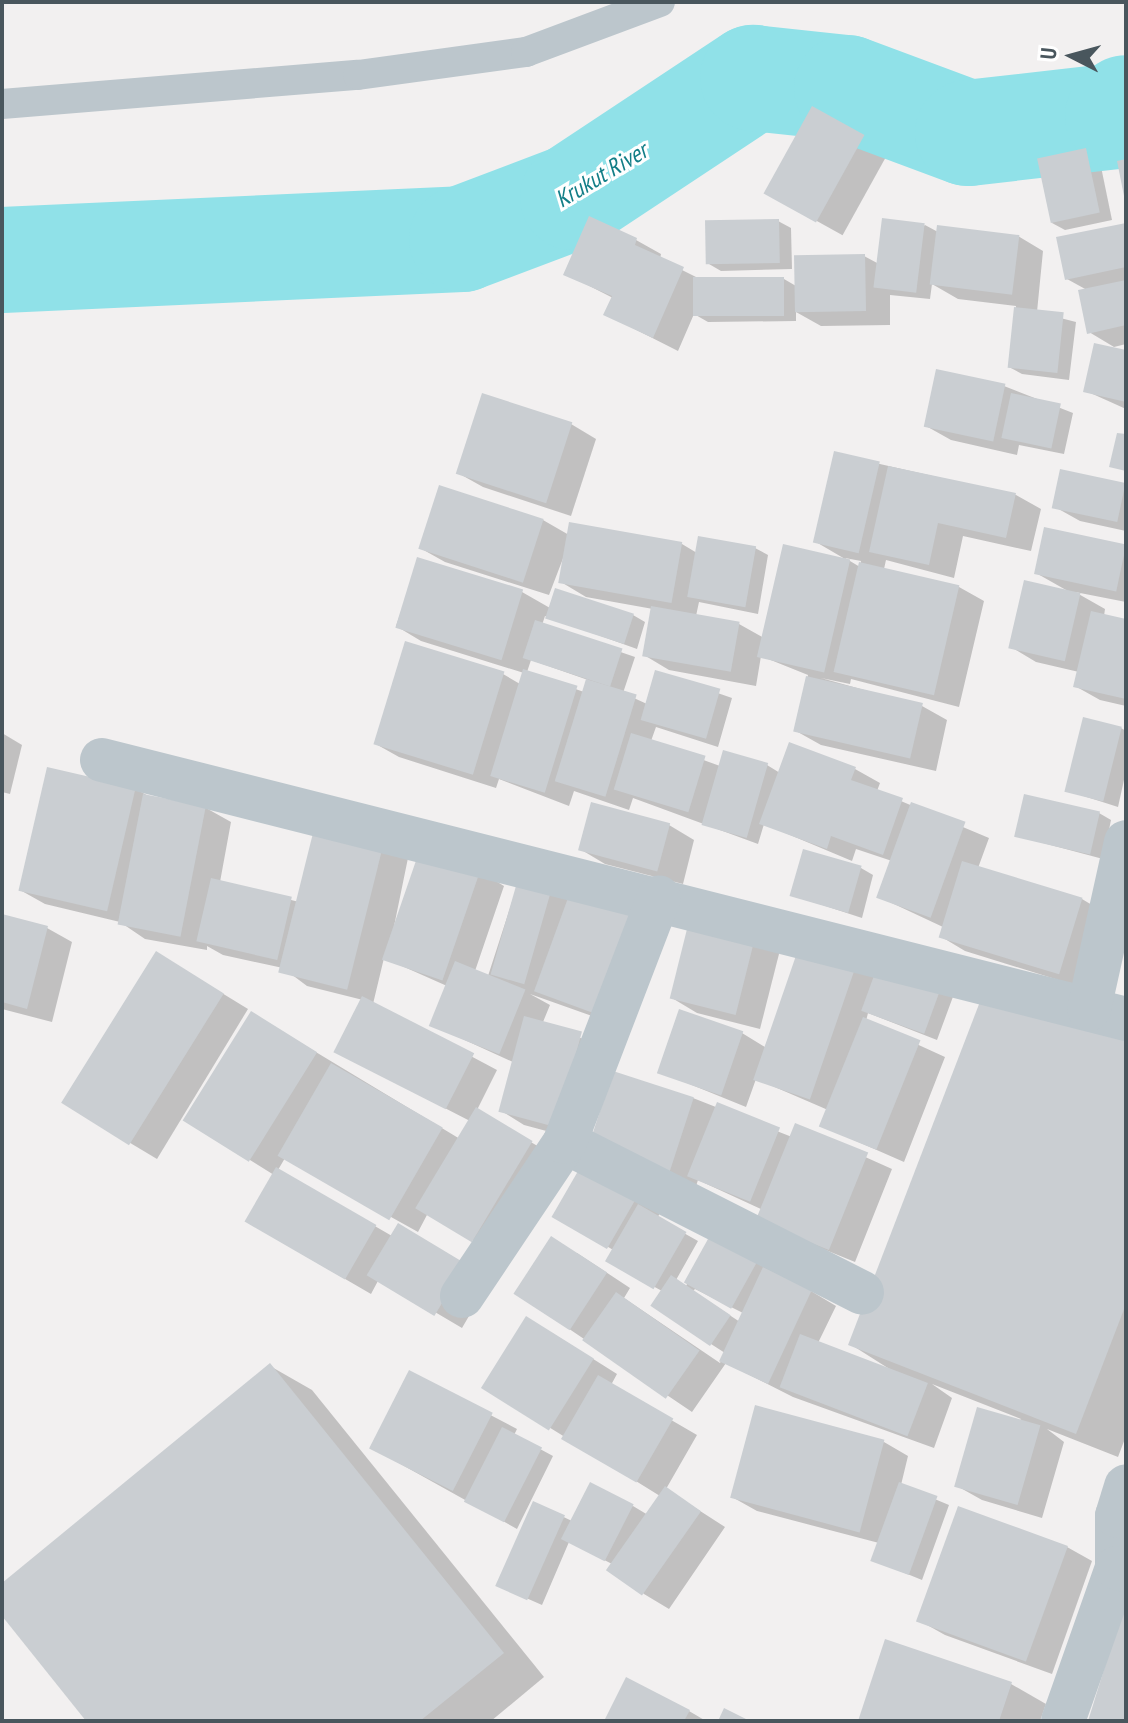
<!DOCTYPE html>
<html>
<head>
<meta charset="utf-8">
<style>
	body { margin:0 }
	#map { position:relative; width:1128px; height:1723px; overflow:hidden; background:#f2f0f0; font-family:"PT Sans Narrow",sans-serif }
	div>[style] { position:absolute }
	.shadow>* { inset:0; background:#0003; transform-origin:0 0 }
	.river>* { height:106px; margin:-53px; padding:0 53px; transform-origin:53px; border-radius:53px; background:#90e1e8 }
	.building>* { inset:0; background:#caced2; transform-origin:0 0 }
	.lane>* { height:30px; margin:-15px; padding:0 15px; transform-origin:15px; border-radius:15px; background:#bcc6cc }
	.street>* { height:44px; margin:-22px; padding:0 22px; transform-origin:22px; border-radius:22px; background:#bcc6cc }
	span { translate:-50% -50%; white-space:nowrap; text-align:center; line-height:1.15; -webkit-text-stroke:6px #fff; paint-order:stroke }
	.water-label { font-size:24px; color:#137e87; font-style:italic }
	.frame { position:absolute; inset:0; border:4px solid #49565d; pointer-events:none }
	.north { position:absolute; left:1032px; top:16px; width:80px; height:80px; -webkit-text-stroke:6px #fff; paint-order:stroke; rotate:276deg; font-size:22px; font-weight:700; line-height:32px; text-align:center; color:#49565d }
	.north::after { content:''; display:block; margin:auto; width:28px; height:36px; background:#49565d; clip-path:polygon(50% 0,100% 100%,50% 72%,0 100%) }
</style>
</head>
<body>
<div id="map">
	<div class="shadow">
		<i style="left:813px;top:109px;width:87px;height:96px;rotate:29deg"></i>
		<i style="clip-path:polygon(1086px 150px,1099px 157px,1112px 220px,1065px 230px,1052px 223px)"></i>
		<i style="clip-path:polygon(778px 221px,791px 228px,792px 269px,721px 271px,709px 264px)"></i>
		<i style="clip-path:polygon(925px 225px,938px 232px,1018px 236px,1043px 251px,1037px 312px,1076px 322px,1069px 380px,1022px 374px,1009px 367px,1016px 306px,958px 299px,932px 284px,930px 299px,890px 295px,890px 325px,821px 326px,796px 312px,796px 321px,708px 322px,694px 314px,678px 351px,605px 314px,613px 298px,566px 274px,636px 240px,661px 254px,660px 259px,700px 279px,784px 279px,796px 286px,864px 256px,879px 264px)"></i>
		<i style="clip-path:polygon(1126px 225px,1126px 344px,1114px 347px,1089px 332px,1087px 290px,1067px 279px)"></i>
		<i style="clip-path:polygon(1126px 352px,1126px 409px,1086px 391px)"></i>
		<i style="clip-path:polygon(1004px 386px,1073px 413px,1064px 454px,1019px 445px,1017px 455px,951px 440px,926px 426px)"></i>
		<i style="clip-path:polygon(571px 424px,596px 439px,571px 516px,483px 487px,458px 473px)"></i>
		<i style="clip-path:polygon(evenodd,836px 454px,1016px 495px,1041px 509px,1031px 551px,963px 536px,954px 578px,886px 560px,884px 569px,959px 587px,984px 601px,959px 707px,851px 679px,850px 684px,821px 678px,922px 706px,947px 720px,936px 771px,821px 745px,796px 731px,808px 675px,761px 656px,756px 686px,669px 670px,644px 655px,653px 609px,586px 597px,561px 582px,567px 548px,549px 595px,445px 562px,420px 548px,543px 520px,569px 535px,571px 524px,682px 544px,697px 553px,755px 548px,768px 555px,758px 614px,699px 602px,696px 616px,739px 624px,764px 638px,845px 559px,816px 542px,836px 454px,845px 558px,861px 561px,860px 567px,845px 558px)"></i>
		<i style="clip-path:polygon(1126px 486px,1126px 531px,1080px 521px,1055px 507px)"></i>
		<i style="clip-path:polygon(1126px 547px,1126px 602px,1075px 592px,1105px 609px,1104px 616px,1126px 621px,1126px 706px,1100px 700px,1075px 686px,1079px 672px,1036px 662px,1011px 647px,1066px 590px,1036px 573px)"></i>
		<i style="clip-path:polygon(evenodd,419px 559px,522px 592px,550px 608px,633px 615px,645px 622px,637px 649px,545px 616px,542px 625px,635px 657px,623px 693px,647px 704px,657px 672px,732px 698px,718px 747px,656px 727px,651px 741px,720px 766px,767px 765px,780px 773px,790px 744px,855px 769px,880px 783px,877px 791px,989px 838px,978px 868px,1082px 899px,1107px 914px,1084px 988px,965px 951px,940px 936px,943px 927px,879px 897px,892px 861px,856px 849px,852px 861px,764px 824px,758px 844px,633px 798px,629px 810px,574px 791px,569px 806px,499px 779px,496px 788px,399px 757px,374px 743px,503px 674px,520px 684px,524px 673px,421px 641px,396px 626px,419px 559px,531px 660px,588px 680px,584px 692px,527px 672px,531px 660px)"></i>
		<i style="clip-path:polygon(1121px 728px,1126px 731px,1126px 771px,1118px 807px,1068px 791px)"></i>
		<i style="clip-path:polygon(2px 733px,22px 745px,10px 794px,2px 792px)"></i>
		<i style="clip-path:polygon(136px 789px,150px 797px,206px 808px,231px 822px,220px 882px,299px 902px,316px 828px,408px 858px,391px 941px,479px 871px,504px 886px,475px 971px,488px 976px,523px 868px,581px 892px,623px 1027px,530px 994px,550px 1005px,543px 1022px,606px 1049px,580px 1140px,524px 1125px,500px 1110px,513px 1062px,432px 1025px,447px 986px,384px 958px,373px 1004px,497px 1070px,477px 1110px,556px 1157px,499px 1255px,428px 1213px,418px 1232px,285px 1158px,278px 1170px,392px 1236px,490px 1280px,462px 1328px,379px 1279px,371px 1294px,247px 1222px,274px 1175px,186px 1120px,276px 1028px,460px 1139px,470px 1121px,361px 1065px,363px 1000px,307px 986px,283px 968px,223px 955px,207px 946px,207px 950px,145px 939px,120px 922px,45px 904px,20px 890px)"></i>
		<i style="clip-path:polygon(1099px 813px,1111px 820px,1103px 859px,1017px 836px)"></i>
		<i style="clip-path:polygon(669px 825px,694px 840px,683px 884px,605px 864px,580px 849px)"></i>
		<i style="clip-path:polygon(861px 868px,873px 875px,862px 918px,792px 895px)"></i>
		<i style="clip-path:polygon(2px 916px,47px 928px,72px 942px,52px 1022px,2px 1009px)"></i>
		<i style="clip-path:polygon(692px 920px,780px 950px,760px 1029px,697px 1013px,672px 998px)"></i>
		<i style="clip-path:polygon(803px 943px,954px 994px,937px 1040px,868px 1013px,866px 1021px,945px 1057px,904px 1162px,822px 1126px,828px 1110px,756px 1079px,746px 1107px,660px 1072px,742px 1033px,765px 1047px)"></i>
		<i style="clip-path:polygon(181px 968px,248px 1009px,157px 1159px,65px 1104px)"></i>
		<i style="clip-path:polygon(evenodd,1126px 1043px,1126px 1436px,1118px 1457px,1047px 1429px,1064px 1442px,1042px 1518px,982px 1500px,957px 1486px,1021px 1419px,932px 1384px,952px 1398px,934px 1448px,793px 1397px,726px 1363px,692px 1412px,516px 1293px,577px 1253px,630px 1288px,624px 1298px,720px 1363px,725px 1353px,711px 1344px,662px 1291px,609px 1262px,615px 1251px,555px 1216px,586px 1162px,664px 1207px,657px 1218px,698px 1241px,676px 1280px,686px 1286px,714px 1233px,836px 1306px,818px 1343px,891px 1370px,850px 1344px,1126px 1043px,695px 1289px,743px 1313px,740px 1322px,693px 1291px,695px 1289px)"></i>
		<i style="clip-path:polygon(693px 1098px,792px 1137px,796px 1126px,892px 1169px,855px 1262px,784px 1233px,763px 1210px,698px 1180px,696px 1186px,616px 1161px)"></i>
		<i style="clip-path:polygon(552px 1333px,617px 1374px,611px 1385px,697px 1435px,666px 1489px,725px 1527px,669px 1609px,644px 1594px,614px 1565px,569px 1542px,542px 1605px,499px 1586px,534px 1503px,572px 1521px,633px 1506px,648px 1515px,660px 1496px,486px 1388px)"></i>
		<i style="clip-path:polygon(270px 1366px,312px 1390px,544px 1677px,491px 1721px,89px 1721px,2px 1613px,2px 1586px)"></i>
		<i style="clip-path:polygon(410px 1373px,517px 1429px,514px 1435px,553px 1456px,517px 1529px,397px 1462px)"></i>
		<i style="clip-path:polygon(884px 1442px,908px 1456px,901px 1485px,949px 1505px,922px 1580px,873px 1560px,879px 1543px,757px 1511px,732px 1497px)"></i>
		<i style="clip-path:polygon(1067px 1547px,1092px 1561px,1052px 1674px,945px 1635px,920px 1621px)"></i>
		<i style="clip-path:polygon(1126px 1607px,1126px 1721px,1090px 1721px)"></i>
		<i style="clip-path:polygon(1011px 1684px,1046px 1704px,1040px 1721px,860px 1721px)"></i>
		<i style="clip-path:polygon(689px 1711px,706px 1721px,607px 1721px)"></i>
	</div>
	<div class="river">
		<i style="left:2px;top:260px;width:460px;rotate:-2.6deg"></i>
		<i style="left:462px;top:239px;width:119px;rotate:-20.7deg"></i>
		<i style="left:573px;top:197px;width:216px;rotate:-33.5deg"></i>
		<i style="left:753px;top:78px;width:95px;rotate:6.1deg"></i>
		<i style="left:847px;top:88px;width:129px;rotate:20.4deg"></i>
		<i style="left:968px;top:133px;width:151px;rotate:-6.5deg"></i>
		<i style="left:1118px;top:116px;width:11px;rotate:-45deg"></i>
	</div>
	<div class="building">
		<i style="left:812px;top:106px;width:60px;height:100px;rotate:29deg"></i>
		<i style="left:1086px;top:148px;width:66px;height:50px;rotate:78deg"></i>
		<i style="clip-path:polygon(1126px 159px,1126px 201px,1125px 201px,1117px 161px)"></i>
		<i style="clip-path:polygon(589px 216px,637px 238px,635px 245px,684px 267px,653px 338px,603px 315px,612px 296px,563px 275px)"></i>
		<i style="left:882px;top:218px;width:43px;height:70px;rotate:7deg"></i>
		<i style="left:779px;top:219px;width:44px;height:74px;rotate:89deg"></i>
		<i style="clip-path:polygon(1126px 223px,1126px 267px,1065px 280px,1056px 237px)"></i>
		<i style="left:937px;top:225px;width:83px;height:60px;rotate:7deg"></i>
		<i style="left:865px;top:254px;width:57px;height:71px;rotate:89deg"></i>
		<i style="left:693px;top:277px;width:91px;height:39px"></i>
		<i style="clip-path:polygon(1126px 280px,1126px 325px,1087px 334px,1078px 290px)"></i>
		<i style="left:1014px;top:307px;width:50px;height:61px;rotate:6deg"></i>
		<i style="clip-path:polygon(1094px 343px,1126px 350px,1126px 402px,1083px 392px)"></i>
		<i style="left:936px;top:369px;width:71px;height:59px;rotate:12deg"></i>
		<i style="left:482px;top:393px;width:95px;height:85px;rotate:18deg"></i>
		<i style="left:1011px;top:393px;width:51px;height:46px;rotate:12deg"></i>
		<i style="clip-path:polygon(1117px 433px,1126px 434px,1126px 471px,1109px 467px)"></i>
		<i style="left:834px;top:451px;width:47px;height:94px;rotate:13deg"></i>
		<i style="clip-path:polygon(888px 466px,1016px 493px,1006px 538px,938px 523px,929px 565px,869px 552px)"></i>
		<i style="left:1060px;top:469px;width:67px;height:40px;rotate:12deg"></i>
		<i style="left:439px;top:485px;width:110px;height:67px;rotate:18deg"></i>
		<i style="left:569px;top:522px;width:115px;height:62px;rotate:10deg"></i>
		<i style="left:1044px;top:527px;width:84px;height:48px;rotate:12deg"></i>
		<i style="left:698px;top:536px;width:59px;height:62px;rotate:10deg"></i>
		<i style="left:783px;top:544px;width:69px;height:116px;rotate:13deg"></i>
		<i style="left:417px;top:557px;width:111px;height:74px;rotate:17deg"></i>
		<i style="left:859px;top:562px;width:103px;height:113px;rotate:13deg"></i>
		<i style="left:1024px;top:580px;width:58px;height:70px;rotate:13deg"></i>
		<i style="left:555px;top:588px;width:83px;height:32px;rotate:18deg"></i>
		<i style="left:651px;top:606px;width:90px;height:51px;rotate:10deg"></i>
		<i style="clip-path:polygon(1091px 611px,1126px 619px,1126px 699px,1073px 687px)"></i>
		<i style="left:535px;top:620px;width:92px;height:40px;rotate:18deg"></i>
		<i style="left:405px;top:641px;width:104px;height:108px;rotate:17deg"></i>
		<i style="left:523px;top:669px;width:57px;height:112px;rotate:17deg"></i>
		<i style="left:655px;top:670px;width:68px;height:52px;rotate:16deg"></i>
		<i style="left:806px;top:676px;width:120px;height:57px;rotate:13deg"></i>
		<i style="left:586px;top:679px;width:53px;height:107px;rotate:17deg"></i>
		<i style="left:1083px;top:717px;width:40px;height:77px;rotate:14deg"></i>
		<i style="left:631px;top:733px;width:78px;height:59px;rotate:17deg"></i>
		<i style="clip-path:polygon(789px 742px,856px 767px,851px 780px,903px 798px,883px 855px,831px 836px,827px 849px,759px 824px)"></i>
		<i style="left:723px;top:750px;width:47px;height:78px;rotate:16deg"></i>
		<i style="left:47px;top:767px;width:91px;height:127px;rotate:13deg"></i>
		<i style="left:143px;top:794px;width:64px;height:133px;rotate:11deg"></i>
		<i style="left:1024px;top:794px;width:78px;height:44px;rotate:13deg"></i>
		<i style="left:591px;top:802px;width:82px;height:50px;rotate:15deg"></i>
		<i style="left:911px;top:802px;width:58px;height:102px;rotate:20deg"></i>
		<i style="left:315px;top:825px;width:71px;height:152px;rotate:14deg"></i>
		<i style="left:420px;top:849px;width:64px;height:117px;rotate:19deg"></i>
		<i style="left:803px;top:849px;width:61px;height:49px;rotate:16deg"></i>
		<i style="left:962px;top:861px;width:126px;height:80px;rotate:17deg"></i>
		<i style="left:522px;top:865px;width:35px;height:114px;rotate:16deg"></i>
		<i style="left:211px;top:878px;width:83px;height:65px;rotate:13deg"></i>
		<i style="left:572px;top:887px;width:66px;height:111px;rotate:20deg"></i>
		<i style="clip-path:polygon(2px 914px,48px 926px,27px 1009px,2px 1002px)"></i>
		<i style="left:690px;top:917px;width:68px;height:84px;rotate:14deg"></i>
		<i style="left:801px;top:941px;width:60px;height:147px;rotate:19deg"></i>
		<i style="left:156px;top:951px;width:80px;height:179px;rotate:32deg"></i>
		<i style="left:455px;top:961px;width:76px;height:70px;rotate:22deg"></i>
		<i style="left:879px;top:962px;width:67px;height:52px;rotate:20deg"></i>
		<i style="clip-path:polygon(986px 986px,1126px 1040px,1126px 1304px,1076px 1434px,848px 1345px)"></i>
		<i style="left:362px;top:996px;width:126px;height:63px;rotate:27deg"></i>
		<i style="left:679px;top:1009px;width:68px;height:68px;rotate:19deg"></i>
		<i style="left:251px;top:1011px;width:78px;height:129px;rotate:32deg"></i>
		<i style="left:524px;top:1016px;width:60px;height:99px;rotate:15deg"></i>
		<i style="left:863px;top:1017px;width:62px;height:118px;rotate:22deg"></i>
		<i style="left:331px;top:1063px;width:129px;height:107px;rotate:30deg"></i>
		<i style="left:613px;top:1071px;width:85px;height:81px;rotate:18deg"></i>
		<i style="left:717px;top:1102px;width:68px;height:80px;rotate:22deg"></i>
		<i style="left:476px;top:1107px;width:66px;height:118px;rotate:31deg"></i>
		<i style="left:795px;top:1123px;width:79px;height:105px;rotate:22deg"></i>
		<i style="left:585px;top:1159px;width:64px;height:67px;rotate:30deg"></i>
		<i style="left:276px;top:1167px;width:116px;height:63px;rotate:30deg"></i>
		<i style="left:638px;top:1204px;width:56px;height:66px;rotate:30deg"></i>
		<i style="left:398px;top:1223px;width:79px;height:61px;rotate:31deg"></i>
		<i style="left:713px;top:1230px;width:54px;height:60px;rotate:29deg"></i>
		<i style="left:551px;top:1236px;width:67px;height:69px;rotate:33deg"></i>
		<i style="left:763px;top:1267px;width:54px;height:104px;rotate:25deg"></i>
		<i style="left:671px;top:1275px;width:72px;height:37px;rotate:34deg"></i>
		<i style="left:616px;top:1292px;width:102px;height:59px;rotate:35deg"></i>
		<i style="left:526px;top:1316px;width:80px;height:85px;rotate:32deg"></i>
		<i style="left:800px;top:1334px;width:137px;height:57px;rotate:21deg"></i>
		<i style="clip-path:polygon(270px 1363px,504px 1653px,420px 1721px,86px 1721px,2px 1616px,2px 1583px)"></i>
		<i style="left:409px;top:1370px;width:94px;height:88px;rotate:27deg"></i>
		<i style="left:598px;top:1375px;width:87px;height:74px;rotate:30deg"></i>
		<i style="left:755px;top:1405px;width:134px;height:96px;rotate:15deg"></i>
		<i style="left:977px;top:1407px;width:66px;height:83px;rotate:16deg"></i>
		<i style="left:502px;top:1427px;width:45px;height:84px;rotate:27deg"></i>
		<i style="left:590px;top:1482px;width:49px;height:64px;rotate:27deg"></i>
		<i style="left:899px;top:1482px;width:41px;height:84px;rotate:20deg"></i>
		<i style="left:665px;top:1486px;width:44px;height:103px;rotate:35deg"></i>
		<i style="left:533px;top:1501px;width:35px;height:93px;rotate:24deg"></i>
		<i style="left:958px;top:1506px;width:117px;height:123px;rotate:20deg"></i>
		<i style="clip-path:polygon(1125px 1602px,1126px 1721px,1088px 1721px)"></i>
		<i style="clip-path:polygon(885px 1639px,1012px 1682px,999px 1721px,858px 1721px)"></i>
		<i style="clip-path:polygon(626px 1677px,690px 1710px,684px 1721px,604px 1721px)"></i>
		<i style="clip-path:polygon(724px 1708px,750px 1721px,718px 1721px)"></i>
	</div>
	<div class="lane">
		<i style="left:2px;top:104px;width:357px;rotate:-4.7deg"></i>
		<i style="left:358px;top:75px;width:170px;rotate:-7.8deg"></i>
		<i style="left:526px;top:52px;width:143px;rotate:-20.5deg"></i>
	</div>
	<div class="street">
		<i style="left:102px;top:760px;width:1056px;rotate:14.19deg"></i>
		<i style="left:1089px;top:1009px;width:171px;rotate:-77.5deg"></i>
		<i style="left:565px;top:1142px;width:333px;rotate:26.9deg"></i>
		<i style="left:462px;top:1296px;width:185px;rotate:-56.2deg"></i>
		<i style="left:565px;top:1142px;width:262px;rotate:-69deg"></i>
		<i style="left:1117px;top:1568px;width:52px;rotate:-90deg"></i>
		<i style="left:1117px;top:1516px;width:31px;rotate:-73deg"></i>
		<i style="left:1063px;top:1721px;width:162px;rotate:-70.6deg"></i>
		<i style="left:1117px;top:1568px;width:9px;rotate:13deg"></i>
	</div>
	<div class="water-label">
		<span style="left:601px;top:175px;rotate:-31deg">Krukut River</span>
	</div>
	<div class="frame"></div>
	<div class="north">U</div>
</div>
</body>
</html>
